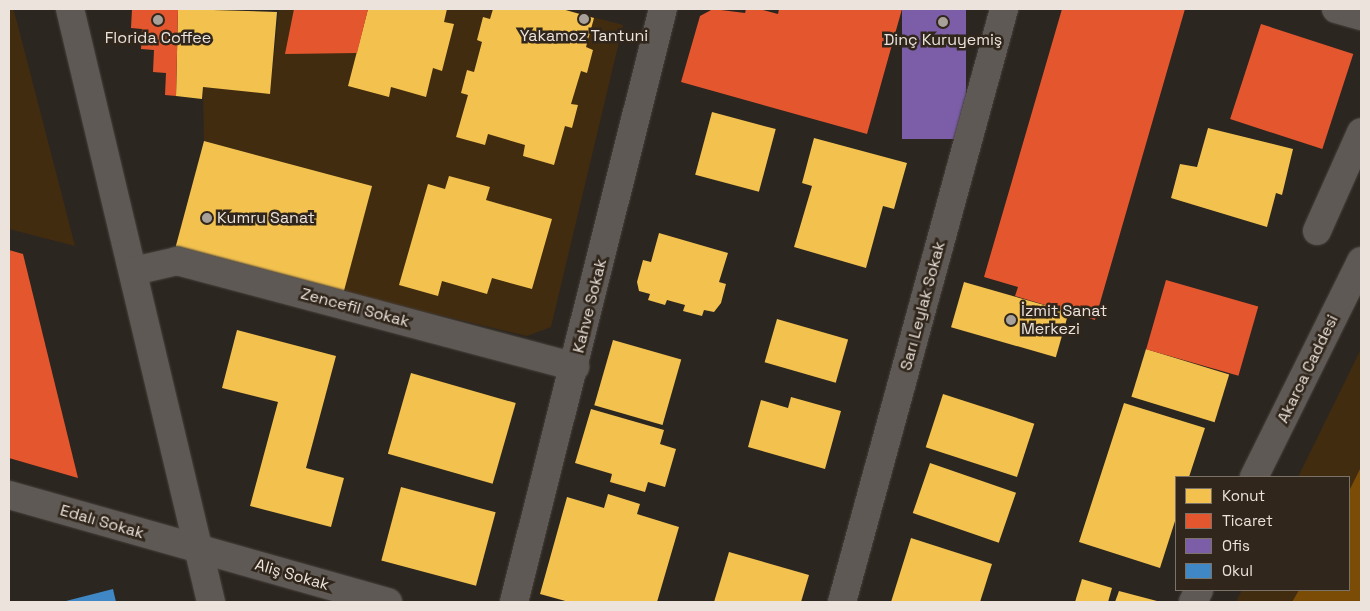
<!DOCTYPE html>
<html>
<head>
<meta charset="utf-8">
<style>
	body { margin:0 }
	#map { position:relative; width:1370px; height:611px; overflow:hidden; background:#2c2620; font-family:"Space Grotesk",sans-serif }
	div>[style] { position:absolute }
	.green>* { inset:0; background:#422c10 }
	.water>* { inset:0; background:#7a4c05 }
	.homes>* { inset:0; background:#f2c14e; transform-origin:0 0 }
	.shops>* { inset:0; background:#e4572e; transform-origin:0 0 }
	.offices>* { inset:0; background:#7b5ea7; transform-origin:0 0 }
	.schools>* { inset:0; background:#3f88c5 }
	.roads { filter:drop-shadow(0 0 1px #47413c) drop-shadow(0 0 1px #47413c) }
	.minor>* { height:28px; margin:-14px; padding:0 14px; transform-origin:14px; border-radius:14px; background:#5e5954 }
	.dots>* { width:14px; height:14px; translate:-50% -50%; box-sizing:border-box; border:2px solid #31261b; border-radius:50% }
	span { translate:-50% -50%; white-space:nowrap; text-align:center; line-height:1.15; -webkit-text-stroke:5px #31261b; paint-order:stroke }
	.poi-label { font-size:16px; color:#ebe3dc }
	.left { translate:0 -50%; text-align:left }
	.street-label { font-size:16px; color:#ebe3dc }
	.frame { position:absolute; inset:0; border:10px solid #ebe3dc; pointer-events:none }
	.legend { position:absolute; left:1175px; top:476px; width:175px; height:115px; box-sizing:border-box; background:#31261b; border:1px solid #7b7268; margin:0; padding:6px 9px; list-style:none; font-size:15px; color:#ebe3dc }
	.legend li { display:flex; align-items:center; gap:10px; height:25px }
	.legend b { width:25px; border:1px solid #7b7268 }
</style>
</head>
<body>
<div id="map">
	<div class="green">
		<i style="clip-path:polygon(9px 9px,13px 9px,17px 22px,75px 246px,9px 229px)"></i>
		<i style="clip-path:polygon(279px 9px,562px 9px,623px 25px,551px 327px,527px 336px,343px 292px,372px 186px,204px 141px,203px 87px,270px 93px)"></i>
		<i style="clip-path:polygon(1361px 349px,1361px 467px,1349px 491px,1349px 477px,1298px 477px)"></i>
		<i style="clip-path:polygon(1242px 590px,1299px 590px,1292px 602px,1236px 602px)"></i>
	</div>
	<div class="water">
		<i style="clip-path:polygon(1361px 467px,1361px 602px,1292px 602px,1299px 590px,1349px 590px,1349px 491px)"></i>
	</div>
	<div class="homes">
		<i style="clip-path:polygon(178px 9px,277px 12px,270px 94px,203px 87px,202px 99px,176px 96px)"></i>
		<i style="clip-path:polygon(368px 9px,447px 9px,444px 22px,454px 24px,442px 71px,433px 68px,426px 97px,391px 87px,389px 97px,348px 86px)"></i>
		<i style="clip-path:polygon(493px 9px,562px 9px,594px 18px,586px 47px,593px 50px,587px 73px,581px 71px,571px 104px,578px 105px,572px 128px,565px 126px,554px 165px,523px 156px,525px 145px,488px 134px,485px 145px,456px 137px,468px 95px,461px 93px,467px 70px,474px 72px,482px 42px,477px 40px,483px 17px,490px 19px)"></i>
		<i style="left:712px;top:112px;width:66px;height:65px;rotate:15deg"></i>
		<i style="clip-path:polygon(1208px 128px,1293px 149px,1282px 195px,1276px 193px,1267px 227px,1171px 198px,1180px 164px,1197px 167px)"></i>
		<i style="clip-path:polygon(814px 138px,907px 163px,894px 209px,883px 206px,866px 268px,794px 247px,812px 186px,802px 183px)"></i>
		<i style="left:204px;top:141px;width:174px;height:111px;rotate:15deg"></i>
		<i style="clip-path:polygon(449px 176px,490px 187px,486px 200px,552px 219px,532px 289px,492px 278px,487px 294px,442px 281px,438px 296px,399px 285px,428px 184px,445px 189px)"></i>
		<i style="clip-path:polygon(659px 233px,728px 253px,719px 282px,726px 284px,721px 303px,714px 312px,704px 310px,702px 316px,683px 311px,685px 305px,667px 300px,665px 305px,648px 300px,650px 294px,639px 291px,637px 282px,643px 260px,651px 262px)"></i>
		<i style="left:964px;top:282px;width:109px;height:47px;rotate:16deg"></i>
		<i style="left:777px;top:319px;width:74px;height:45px;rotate:16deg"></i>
		<i style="clip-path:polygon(237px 330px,336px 356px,306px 468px,344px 478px,331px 527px,250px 506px,278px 402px,222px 388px)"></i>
		<i style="left:613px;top:340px;width:71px;height:68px;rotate:16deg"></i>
		<i style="left:1146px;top:349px;width:87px;height:50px;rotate:17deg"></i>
		<i style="left:411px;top:373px;width:109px;height:84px;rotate:16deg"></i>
		<i style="left:943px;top:394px;width:96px;height:56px;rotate:18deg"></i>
		<i style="clip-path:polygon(791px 397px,841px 411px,825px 469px,748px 447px,761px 400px,788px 408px)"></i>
		<i style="clip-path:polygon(1124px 403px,1205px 428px,1189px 477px,1176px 477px,1176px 518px,1160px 568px,1079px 542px)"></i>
		<i style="clip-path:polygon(591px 409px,664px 430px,660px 444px,676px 449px,665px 487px,648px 482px,645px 492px,610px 482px,612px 474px,575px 463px)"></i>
		<i style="left:930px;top:463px;width:91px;height:53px;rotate:19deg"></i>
		<i style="left:401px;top:487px;width:98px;height:76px;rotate:15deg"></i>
		<i style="clip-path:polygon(608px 494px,640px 504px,637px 514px,679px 527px,657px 602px,569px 602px,540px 594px,567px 497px,604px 508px)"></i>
		<i style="clip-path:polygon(911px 538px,992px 564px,980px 602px,891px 602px)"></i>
		<i style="clip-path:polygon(729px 552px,809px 575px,801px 602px,714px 602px)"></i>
		<i style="clip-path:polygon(1082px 579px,1112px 588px,1108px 602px,1075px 602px)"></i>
		<i style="clip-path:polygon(1119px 591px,1157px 601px,1156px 602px,1115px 602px)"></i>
	</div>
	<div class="shops">
		<i style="clip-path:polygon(132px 9px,178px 9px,176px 96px,165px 95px,166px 73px,153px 72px,154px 50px,141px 49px,142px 29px,131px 28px)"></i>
		<i style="clip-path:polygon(294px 9px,368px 9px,357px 53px,285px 54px)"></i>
		<i style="clip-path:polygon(713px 9px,745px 13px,746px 9px,759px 9px,778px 14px,779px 9px,902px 9px,867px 134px,681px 82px,700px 16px)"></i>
		<i style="clip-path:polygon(1062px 9px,1185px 9px,1095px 320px,1015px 296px,1018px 287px,984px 277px)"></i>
		<i style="left:1261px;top:24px;width:97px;height:100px;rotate:18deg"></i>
		<i style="clip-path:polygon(9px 250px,23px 254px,78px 478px,9px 458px)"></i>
		<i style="left:1166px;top:280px;width:96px;height:72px;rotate:16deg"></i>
	</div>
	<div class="offices">
		<i style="left:902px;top:9px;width:64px;height:130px"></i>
	</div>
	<div class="schools">
		<i style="clip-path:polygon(113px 589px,116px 602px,62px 602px)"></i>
	</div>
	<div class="roads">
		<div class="minor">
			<i style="left:70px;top:9px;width:610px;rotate:76.62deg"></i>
			<i style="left:1336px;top:9px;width:26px;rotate:16deg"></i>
			<i style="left:1317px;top:231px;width:108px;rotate:-66deg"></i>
			<i style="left:134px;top:271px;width:44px;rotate:-13.1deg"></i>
			<i style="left:177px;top:261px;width:412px;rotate:14.9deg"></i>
			<i style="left:1254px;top:477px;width:241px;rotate:-63.6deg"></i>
			<i style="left:9px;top:495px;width:394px;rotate:15.8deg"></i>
			<i style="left:514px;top:602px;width:611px;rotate:-75.9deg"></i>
			<i style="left:842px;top:602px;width:615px;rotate:-74.72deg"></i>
			<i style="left:1193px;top:602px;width:13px;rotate:-63deg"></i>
		</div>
	</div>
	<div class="dots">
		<i style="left:584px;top:19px;background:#a8a19a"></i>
		<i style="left:158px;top:20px;background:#a8a19a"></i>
		<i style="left:943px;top:22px;background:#a8a19a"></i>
		<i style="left:207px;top:218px;background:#a8a19a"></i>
		<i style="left:1011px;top:320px;background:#a8a19a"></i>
	</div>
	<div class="poi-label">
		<span style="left:584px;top:36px">Yakamoz Tantuni</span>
		<span style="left:158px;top:38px">Florida Coffee</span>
		<span style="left:943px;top:40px">Dinç Kuruyemiş</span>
		<span class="left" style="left:217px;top:218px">Kumru Sanat</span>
		<span class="left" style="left:1021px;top:320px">İzmit Sanat<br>Merkezi</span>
	</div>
	<div class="street-label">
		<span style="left:590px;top:306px;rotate:-76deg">Kahve Sokak</span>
		<span style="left:923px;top:306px;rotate:-75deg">Sarı Leylak Sokak</span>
		<span style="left:355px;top:308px;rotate:15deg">Zencefil Sokak</span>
		<span style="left:1308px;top:369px;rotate:-64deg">Akarca Caddesi</span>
		<span style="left:102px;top:522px;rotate:16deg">Edalı Sokak</span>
		<span style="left:292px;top:575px;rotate:16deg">Aliş Sokak</span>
	</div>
	<div class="frame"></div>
	<ul class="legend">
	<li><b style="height:14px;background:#f2c14e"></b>Konut</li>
	<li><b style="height:14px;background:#e4572e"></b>Ticaret</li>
	<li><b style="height:14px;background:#7b5ea7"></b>Ofis</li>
	<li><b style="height:14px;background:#3f88c5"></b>Okul</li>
	</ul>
</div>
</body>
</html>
